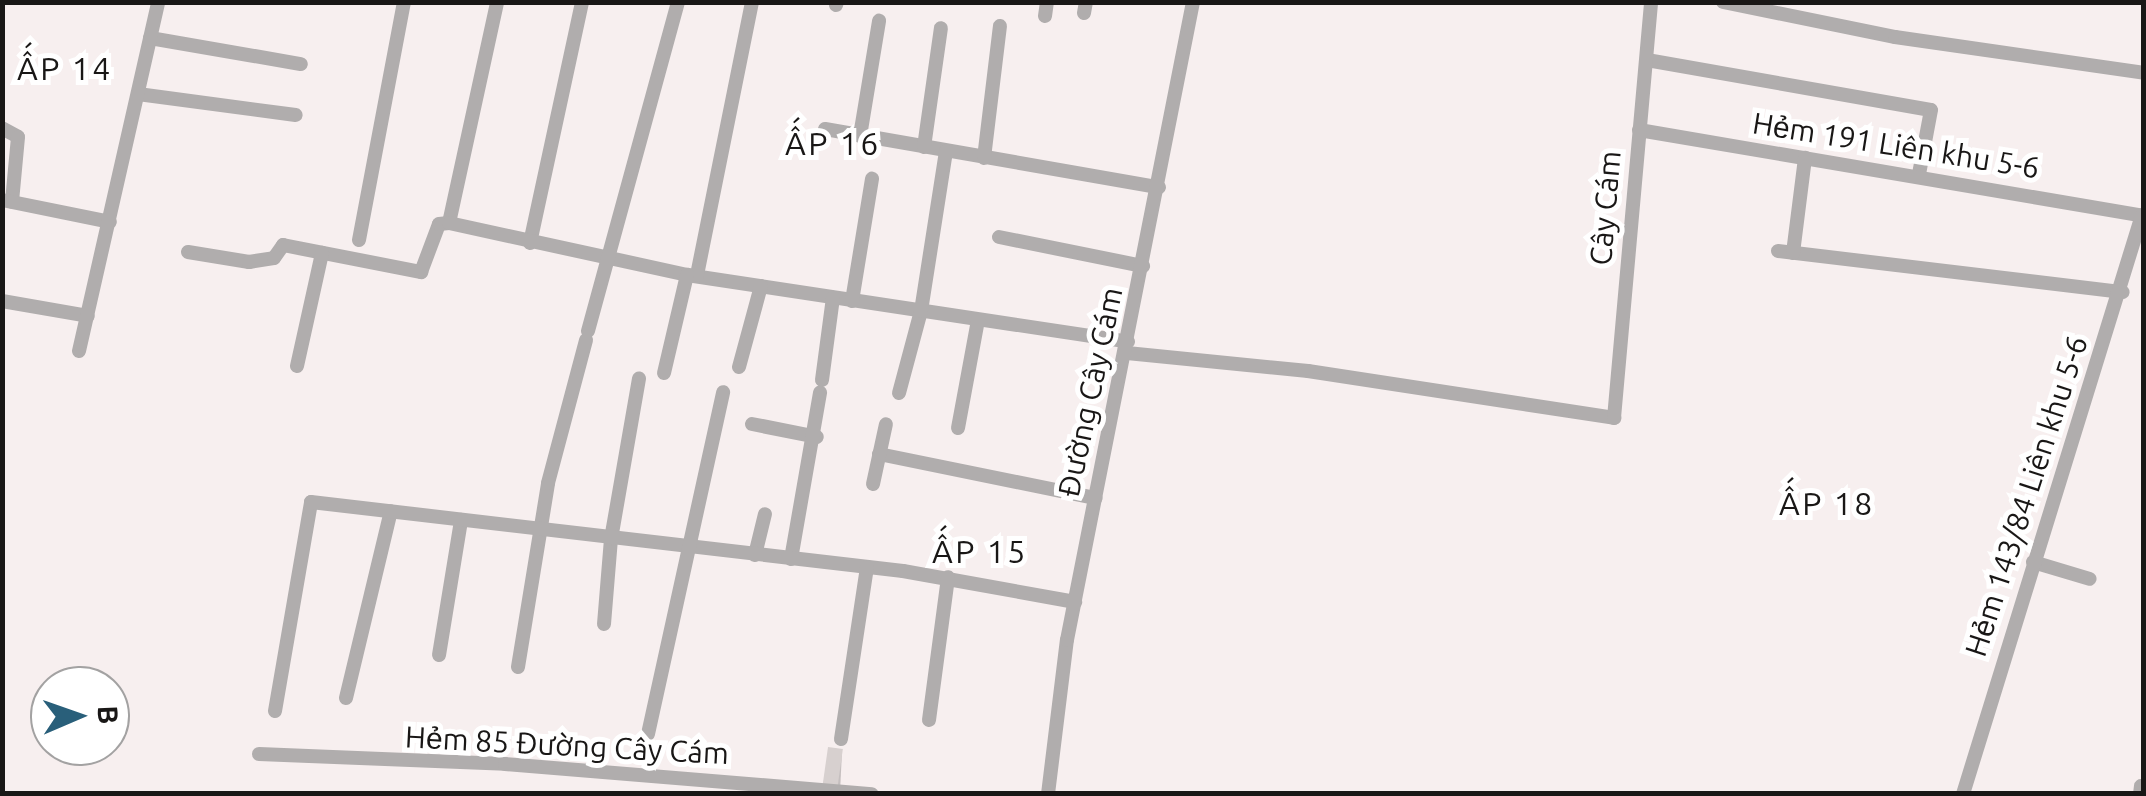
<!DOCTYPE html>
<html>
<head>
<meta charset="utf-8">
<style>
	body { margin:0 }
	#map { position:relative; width:2146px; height:796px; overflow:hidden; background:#f7efef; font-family:Ubuntu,sans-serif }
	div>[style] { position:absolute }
	.shadow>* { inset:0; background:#0003 }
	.building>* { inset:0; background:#d7d0cf; transform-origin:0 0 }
	.minor>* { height:14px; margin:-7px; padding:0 7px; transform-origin:7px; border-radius:7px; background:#b0adad }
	span { translate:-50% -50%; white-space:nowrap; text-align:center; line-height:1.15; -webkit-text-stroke:10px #fff; paint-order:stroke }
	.street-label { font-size:30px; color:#191716 }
	.neighbourhood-label { font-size:32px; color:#191716; letter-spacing:2.5px }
	.frame { position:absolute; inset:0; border:5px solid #191716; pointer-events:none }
	.north { position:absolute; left:30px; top:666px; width:100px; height:100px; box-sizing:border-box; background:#fff; border:2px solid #a3a2a2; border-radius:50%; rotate:88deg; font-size:28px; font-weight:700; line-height:40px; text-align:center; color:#191716 }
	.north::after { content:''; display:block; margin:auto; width:35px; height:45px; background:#295f7a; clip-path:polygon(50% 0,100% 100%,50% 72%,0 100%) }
</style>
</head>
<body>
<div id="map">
	<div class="shadow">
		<i style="clip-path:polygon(842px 752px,840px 792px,827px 791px)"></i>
	</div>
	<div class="building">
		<i style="left:828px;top:747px;width:15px;height:42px;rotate:8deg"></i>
	</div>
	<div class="minor">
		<i style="left:1723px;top:2px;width:176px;rotate:11.5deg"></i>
		<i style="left:1895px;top:37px;width:252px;rotate:8.2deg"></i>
		<i style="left:836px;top:5px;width:3px;rotate:-72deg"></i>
		<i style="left:1084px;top:13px;width:11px;rotate:-80deg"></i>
		<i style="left:1045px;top:16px;width:14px;rotate:-82deg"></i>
		<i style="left:150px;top:38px;width:153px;rotate:9.8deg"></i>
		<i style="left:1647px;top:60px;width:288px;rotate:10deg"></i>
		<i style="left:1931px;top:110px;width:65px;rotate:100.6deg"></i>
		<i style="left:138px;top:94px;width:159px;rotate:7.6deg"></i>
		<i style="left:2px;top:128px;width:18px;rotate:29deg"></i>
		<i style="left:18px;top:137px;width:65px;rotate:95.3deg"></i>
		<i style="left:825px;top:129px;width:339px;rotate:9.9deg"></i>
		<i style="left:1639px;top:130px;width:512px;rotate:9.66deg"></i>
		<i style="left:860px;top:136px;width:117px;rotate:-80.6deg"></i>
		<i style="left:924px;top:147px;width:120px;rotate:-81.9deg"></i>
		<i style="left:984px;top:158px;width:133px;rotate:-83.1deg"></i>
		<i style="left:2px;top:200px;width:110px;rotate:11.5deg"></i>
		<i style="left:449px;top:223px;width:226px;rotate:-77.7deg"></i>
		<i style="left:999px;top:237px;width:147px;rotate:11.4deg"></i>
		<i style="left:359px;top:240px;width:242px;rotate:-79.3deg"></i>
		<i style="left:530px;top:243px;width:247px;rotate:-77.8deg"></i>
		<i style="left:1778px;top:251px;width:347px;rotate:6.8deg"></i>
		<i style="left:188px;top:252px;width:62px;rotate:9.3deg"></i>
		<i style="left:249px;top:262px;width:25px;rotate:-9deg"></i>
		<i style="left:274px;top:258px;width:16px;rotate:-55deg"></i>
		<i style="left:283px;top:245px;width:141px;rotate:11.1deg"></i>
		<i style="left:421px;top:272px;width:51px;rotate:-69.4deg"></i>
		<i style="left:439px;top:224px;width:10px;rotate:-6deg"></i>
		<i style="left:449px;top:223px;width:244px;rotate:12.3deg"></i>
		<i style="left:687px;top:275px;width:446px;rotate:8.6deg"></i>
		<i style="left:1793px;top:253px;width:96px;rotate:-82.8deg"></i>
		<i style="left:697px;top:275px;width:278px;rotate:-78.6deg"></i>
		<i style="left:2px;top:301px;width:87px;rotate:9.9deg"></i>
		<i style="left:852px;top:301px;width:124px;rotate:-80.7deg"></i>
		<i style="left:588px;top:331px;width:341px;rotate:-74.7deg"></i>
		<i style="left:79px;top:351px;width:358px;rotate:-77.2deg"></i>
		<i style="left:1127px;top:353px;width:182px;rotate:5.7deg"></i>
		<i style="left:1308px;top:371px;width:310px;rotate:8.7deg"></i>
		<i style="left:1614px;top:418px;width:418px;rotate:-84.9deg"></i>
		<i style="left:297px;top:366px;width:116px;rotate:-77.5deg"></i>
		<i style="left:739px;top:367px;width:84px;rotate:-74.8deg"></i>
		<i style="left:664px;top:373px;width:101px;rotate:-76.8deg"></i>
		<i style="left:822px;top:380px;width:83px;rotate:-82.4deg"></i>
		<i style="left:899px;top:393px;width:85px;rotate:-75deg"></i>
		<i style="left:921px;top:311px;width:162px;rotate:-81.1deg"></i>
		<i style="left:752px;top:424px;width:66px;rotate:11.3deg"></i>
		<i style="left:958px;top:428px;width:110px;rotate:-79.5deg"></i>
		<i style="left:879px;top:454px;width:221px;rotate:11.5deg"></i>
		<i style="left:873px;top:484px;width:61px;rotate:-77.8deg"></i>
		<i style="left:755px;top:555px;width:42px;rotate:-76.3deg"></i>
		<i style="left:791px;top:559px;width:169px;rotate:-80.1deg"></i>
		<i style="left:2033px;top:562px;width:59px;rotate:16.6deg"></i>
		<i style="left:604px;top:624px;width:85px;rotate:-85.3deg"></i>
		<i style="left:611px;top:539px;width:163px;rotate:-80.1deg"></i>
		<i style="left:439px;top:655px;width:137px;rotate:-80.7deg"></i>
		<i style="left:518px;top:667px;width:186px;rotate:-80.7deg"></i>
		<i style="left:548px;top:483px;width:148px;rotate:-75.1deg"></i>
		<i style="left:346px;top:698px;width:192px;rotate:-76.5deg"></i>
		<i style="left:275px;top:711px;width:212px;rotate:-80.2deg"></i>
		<i style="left:311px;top:502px;width:596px;rotate:6.65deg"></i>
		<i style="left:903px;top:571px;width:175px;rotate:10.2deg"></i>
		<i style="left:929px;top:720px;width:144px;rotate:-82.4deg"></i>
		<i style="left:648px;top:734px;width:350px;rotate:-77.6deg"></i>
		<i style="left:841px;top:739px;width:174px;rotate:-81.4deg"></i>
		<i style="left:259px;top:754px;width:246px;rotate:2.3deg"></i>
		<i style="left:505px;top:764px;width:368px;rotate:4.7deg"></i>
		<i style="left:1048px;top:794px;width:155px;rotate:-83deg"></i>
		<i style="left:1067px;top:640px;width:650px;rotate:-78.83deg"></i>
		<i style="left:1963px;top:794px;width:606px;rotate:-72.82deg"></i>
		<i style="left:2140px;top:794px;width:8px;rotate:-83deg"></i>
	</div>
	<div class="street-label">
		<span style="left:1896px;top:145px;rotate:9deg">Hẻm 191 Liên khu 5-6</span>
		<span style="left:1605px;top:208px;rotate:-85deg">Cây Cám</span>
		<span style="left:1090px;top:392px;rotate:-78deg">Đường Cây Cám</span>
		<span style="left:2026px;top:496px;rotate:-72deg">Hẻm 143/84 Liên khu 5-6</span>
		<span style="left:567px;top:745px;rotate:3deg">Hẻm 85 Đường Cây Cám</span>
	</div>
	<div class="neighbourhood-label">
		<span style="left:65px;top:68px">ẤP 14</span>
		<span style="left:833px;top:143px">ẤP 16</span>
		<span style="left:1827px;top:503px">ẤP 18</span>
		<span style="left:980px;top:551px">ẤP 15</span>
	</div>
	<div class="frame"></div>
	<div class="north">B</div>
</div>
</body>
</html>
